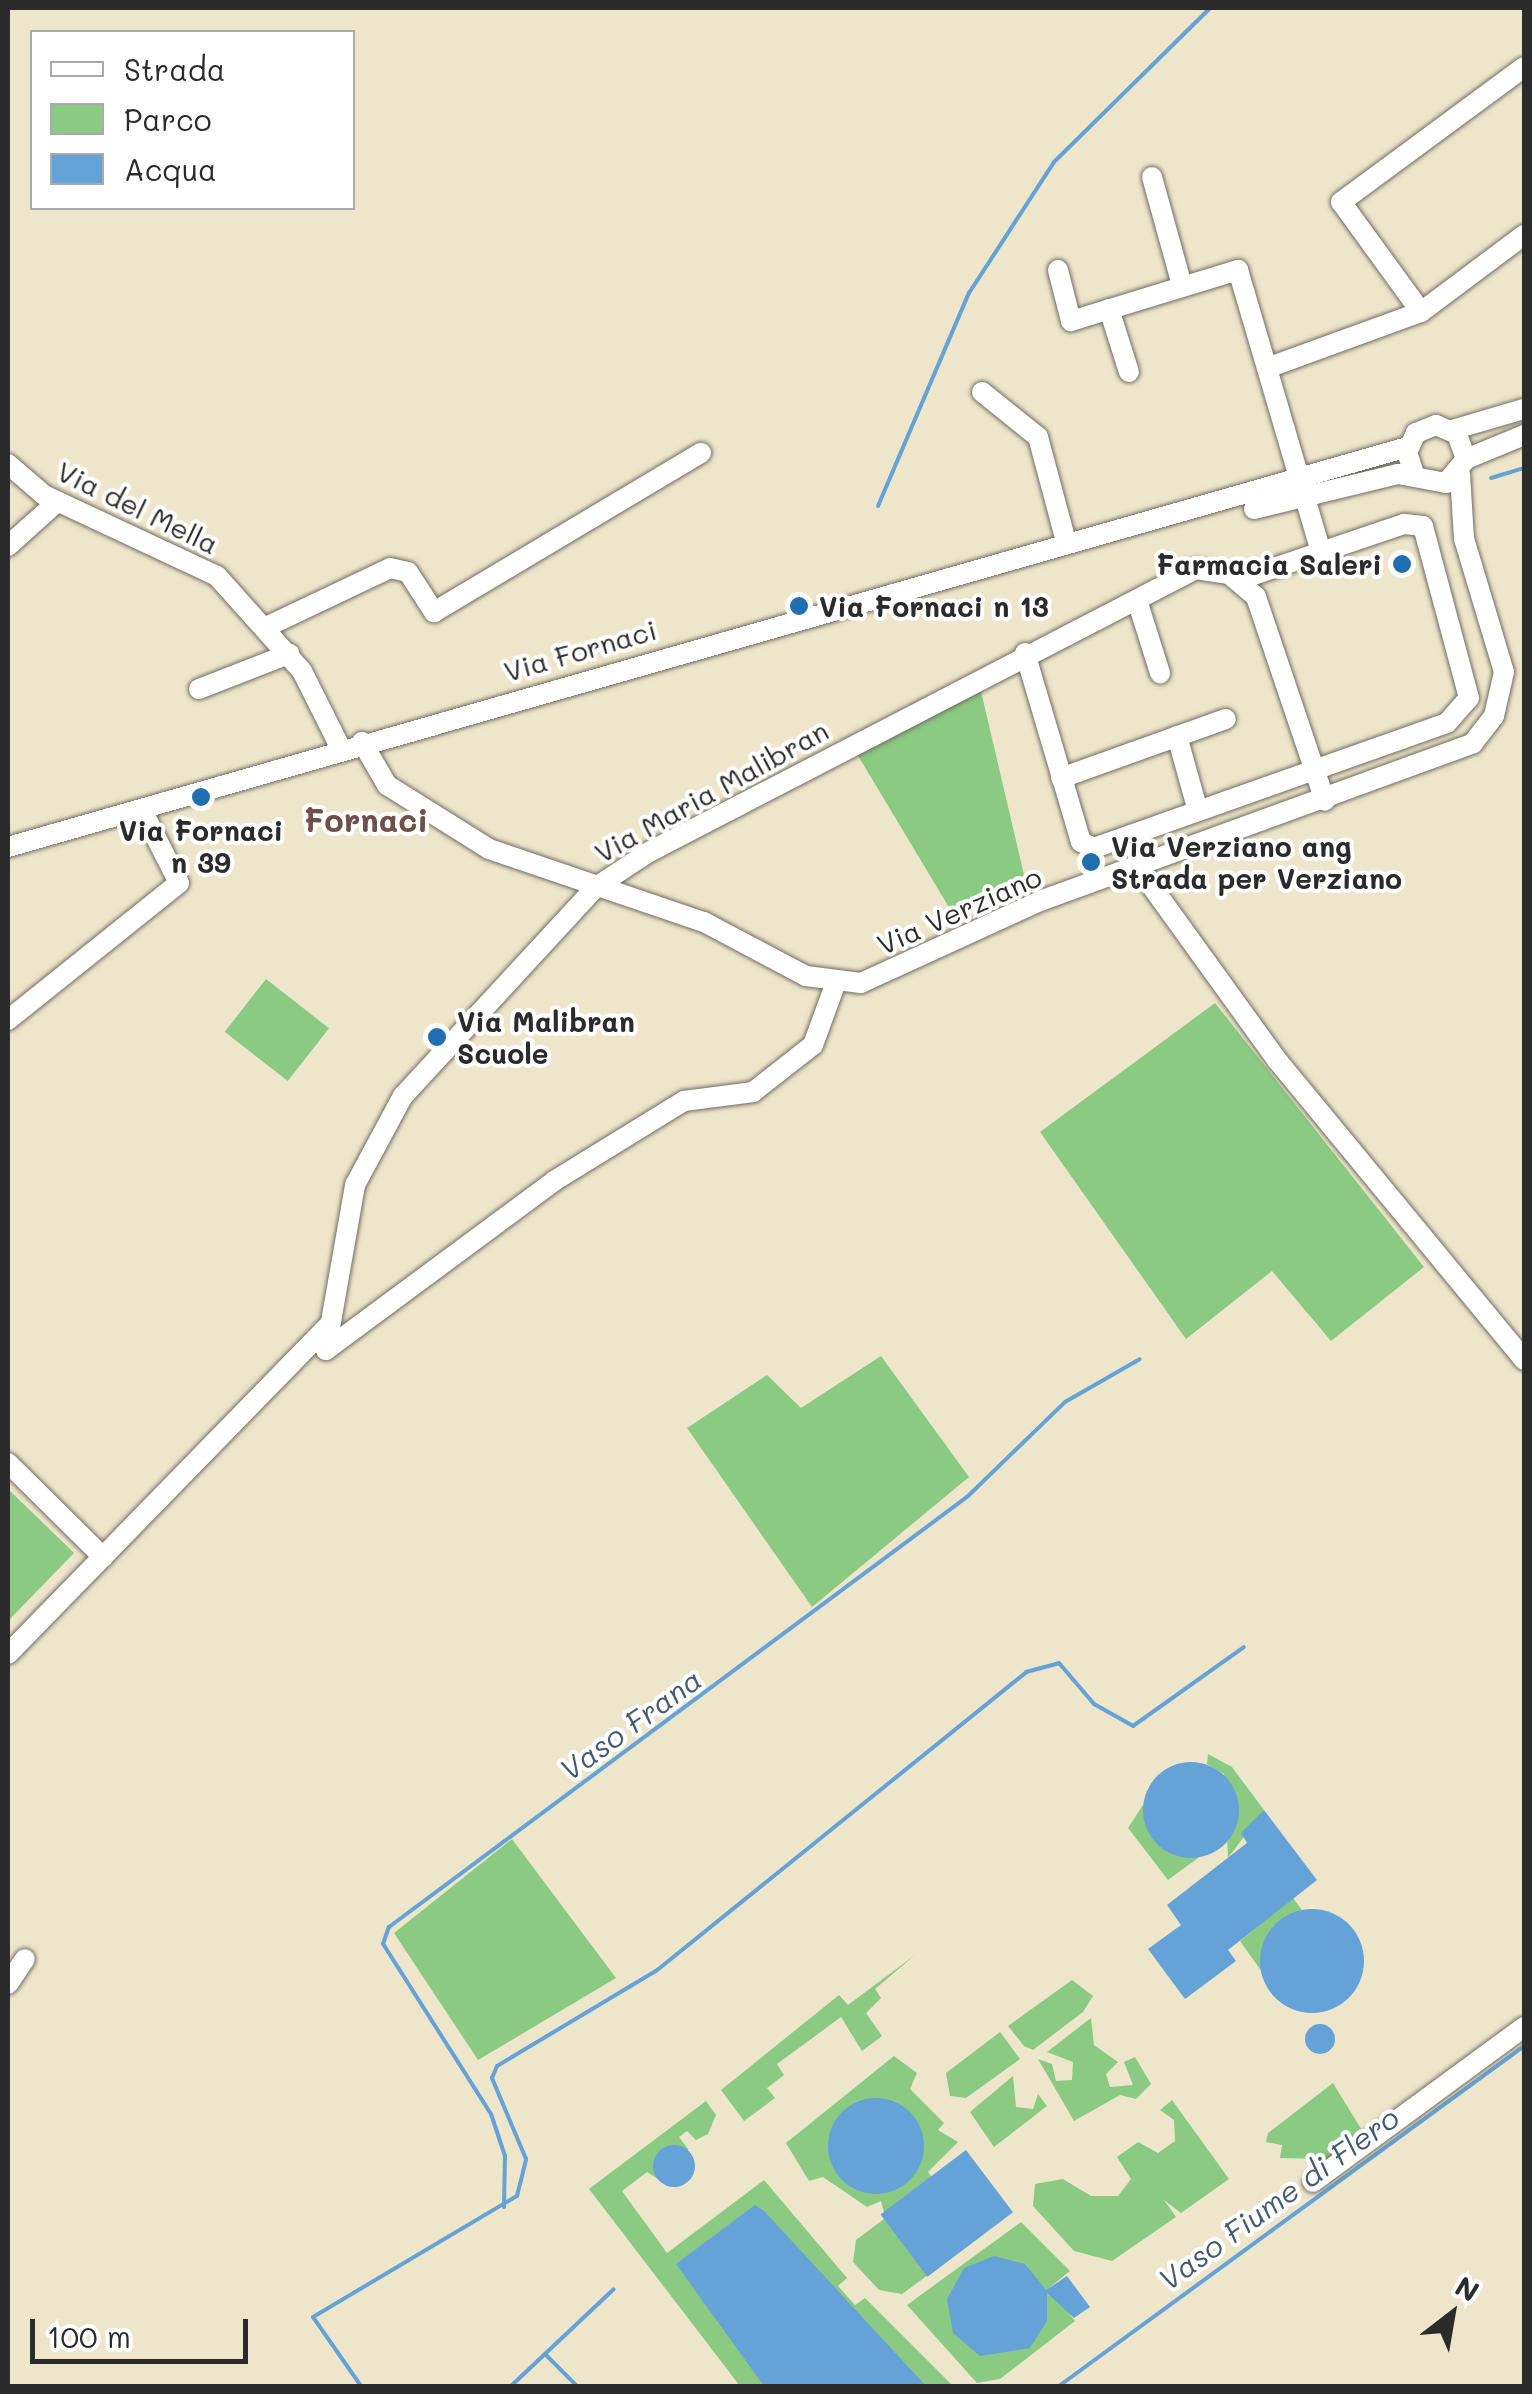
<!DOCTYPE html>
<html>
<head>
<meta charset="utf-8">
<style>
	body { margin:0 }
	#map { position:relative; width:1532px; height:2394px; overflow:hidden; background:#eee6ca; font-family:Mali,sans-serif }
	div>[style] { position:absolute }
	.green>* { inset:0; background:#8aca82; transform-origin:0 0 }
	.water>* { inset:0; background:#65a2d7; transform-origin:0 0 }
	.round { border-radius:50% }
	.stream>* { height:4px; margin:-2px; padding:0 2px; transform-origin:2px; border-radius:2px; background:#65a2d7 }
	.roads { filter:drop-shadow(0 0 2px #6f6c63) drop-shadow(0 0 2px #6f6c63) }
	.minor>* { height:20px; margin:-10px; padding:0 10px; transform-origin:10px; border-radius:10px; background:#fff }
	.dots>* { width:28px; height:28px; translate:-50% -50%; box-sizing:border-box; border:5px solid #fff; border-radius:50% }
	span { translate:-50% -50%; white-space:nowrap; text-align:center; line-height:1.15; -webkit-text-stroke:8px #fff; paint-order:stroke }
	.street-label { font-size:28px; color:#2b2b2b }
	.poi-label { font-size:28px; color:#2b2b2b; font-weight:700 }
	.right { translate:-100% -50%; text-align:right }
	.left { translate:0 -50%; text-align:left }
	.water-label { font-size:30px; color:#425b70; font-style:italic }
	.quarter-label { font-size:32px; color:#6d504a; font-weight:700 }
	.frame { position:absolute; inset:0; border:10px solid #2b2b2b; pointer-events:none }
	.legend { position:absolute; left:30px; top:30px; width:325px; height:180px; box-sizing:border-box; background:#fff; border:2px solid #aaa; margin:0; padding:12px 18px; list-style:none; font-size:30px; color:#2b2b2b }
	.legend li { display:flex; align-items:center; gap:20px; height:50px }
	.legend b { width:50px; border:2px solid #aaa }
	.north { position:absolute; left:1402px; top:2264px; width:100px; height:100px; -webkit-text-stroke:8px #fff; paint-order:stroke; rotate:31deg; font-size:28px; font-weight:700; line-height:40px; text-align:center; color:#2b2b2b }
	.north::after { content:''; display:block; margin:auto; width:35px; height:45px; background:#2b2b2b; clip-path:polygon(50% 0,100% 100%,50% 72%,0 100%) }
	.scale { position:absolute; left:30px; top:2319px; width:218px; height:45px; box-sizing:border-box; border:5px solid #2b2b2b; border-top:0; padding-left:12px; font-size:30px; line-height:35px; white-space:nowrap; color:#2b2b2b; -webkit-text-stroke:8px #fff; paint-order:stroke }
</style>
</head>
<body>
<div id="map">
	<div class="green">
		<i style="clip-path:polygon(980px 687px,1025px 879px,950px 909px,857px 754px)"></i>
		<i style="left:266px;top:979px;width:80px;height:67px;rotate:38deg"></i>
		<i style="clip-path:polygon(1215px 1003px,1424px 1267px,1331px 1341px,1272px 1271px,1186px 1339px,1040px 1132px)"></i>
		<i style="clip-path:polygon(881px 1356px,969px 1477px,812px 1607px,687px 1428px,767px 1375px,801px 1408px)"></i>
		<i style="clip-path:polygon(8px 1489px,74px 1553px,8px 1621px)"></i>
		<i style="clip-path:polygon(1208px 1754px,1232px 1767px,1264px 1810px,1228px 1858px,1224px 1774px,1207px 1764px)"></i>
		<i style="clip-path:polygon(1143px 1805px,1198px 1858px,1168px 1880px,1128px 1828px)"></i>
		<i style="clip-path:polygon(512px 1839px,616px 1978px,478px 2060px,394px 1933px)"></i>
		<i style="clip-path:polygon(1293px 1898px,1302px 1910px,1273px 1926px,1262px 1972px,1240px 1941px)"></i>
		<i style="clip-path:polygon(915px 1955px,875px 1989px,881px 1998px,866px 2013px,882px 2036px,862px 2051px,841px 2017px,777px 2064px,784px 2075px,767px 2088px,775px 2098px,744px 2121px,721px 2090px,839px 1995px,848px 2005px)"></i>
		<i style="clip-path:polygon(1072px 1980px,1093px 1996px,1083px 2012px,1033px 2050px,1024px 2046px,1008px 2026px)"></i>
		<i style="clip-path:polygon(1091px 2018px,1094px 2045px,1118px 2062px,1106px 2074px,1110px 2087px,1133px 2085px,1124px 2062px,1135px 2057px,1151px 2084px,1136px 2099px,1120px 2095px,1074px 2121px,1038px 2059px,1052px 2064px,1056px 2081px,1072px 2080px,1073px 2062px,1047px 2052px)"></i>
		<i style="clip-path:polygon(1000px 2032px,1020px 2059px,966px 2098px,950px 2096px,946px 2073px)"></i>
		<i style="clip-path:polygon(894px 2056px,917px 2073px,910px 2089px,944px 2123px,938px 2130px,958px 2142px,928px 2172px,934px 2180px,885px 2216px,881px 2201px,867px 2207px,823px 2177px,809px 2181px,786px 2143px)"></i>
		<i style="clip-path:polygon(1013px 2076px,1016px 2107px,1033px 2109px,1038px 2094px,1047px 2106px,994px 2147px,970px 2112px)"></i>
		<i style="clip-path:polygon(1333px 2083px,1363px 2132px,1327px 2159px,1280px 2158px,1282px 2145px,1266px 2142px,1268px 2133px)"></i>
		<i style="clip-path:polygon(1172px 2100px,1229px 2179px,1181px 2213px,1164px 2200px,1176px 2217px,1112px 2261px,1074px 2251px,1033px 2206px,1035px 2184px,1063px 2179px,1091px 2196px,1118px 2196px,1131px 2179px,1117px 2157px,1138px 2142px,1158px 2153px,1175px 2141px,1174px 2120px,1160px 2110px)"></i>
		<i style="clip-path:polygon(706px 2101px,716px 2115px,708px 2134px,696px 2140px,687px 2131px,679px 2137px,689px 2150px,659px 2151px,658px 2179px,647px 2172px,622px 2191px,667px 2253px,764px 2180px,847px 2278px,838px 2286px,855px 2305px,865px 2298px,953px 2386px,740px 2386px,589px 2189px)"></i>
		<i style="clip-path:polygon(884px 2219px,928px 2275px,902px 2294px,879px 2290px,853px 2262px,856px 2240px)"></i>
		<i style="clip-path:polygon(1021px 2222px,1070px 2271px,1049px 2288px,1075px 2321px,1000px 2379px,977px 2383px,907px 2305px)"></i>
	</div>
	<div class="water">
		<i class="round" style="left:1143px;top:1762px;width:96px;height:96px"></i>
		<i style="clip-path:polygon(1264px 1810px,1317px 1880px,1228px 1950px,1236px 1961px,1185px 1999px,1148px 1949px,1181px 1925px,1167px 1905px,1247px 1843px,1241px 1833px)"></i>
		<i class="round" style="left:1260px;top:1909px;width:104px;height:104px"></i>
		<i class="round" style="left:1305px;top:2024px;width:30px;height:30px"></i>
		<i class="round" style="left:828px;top:2098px;width:96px;height:96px"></i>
		<i class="round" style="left:653px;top:2145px;width:42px;height:42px"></i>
		<i style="left:966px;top:2150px;width:78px;height:107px;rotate:53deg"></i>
		<i style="clip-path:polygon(755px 2205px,764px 2211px,926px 2386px,764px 2386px,676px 2264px)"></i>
		<i style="clip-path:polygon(994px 2256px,1025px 2264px,1046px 2290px,1067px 2276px,1090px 2307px,1074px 2318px,1047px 2293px,1047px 2321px,1030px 2348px,980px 2356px,953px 2333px,947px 2299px,964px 2268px)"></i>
	</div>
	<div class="stream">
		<i style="left:1491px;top:478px;width:34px;rotate:-17deg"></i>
		<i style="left:878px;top:506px;width:232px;rotate:-66.9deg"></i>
		<i style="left:969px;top:293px;width:156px;rotate:-57deg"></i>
		<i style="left:1054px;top:162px;width:219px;rotate:-44.6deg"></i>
		<i style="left:504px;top:2207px;width:51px;rotate:-88.9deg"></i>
		<i style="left:505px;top:2156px;width:44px;rotate:-108.4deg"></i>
		<i style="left:491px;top:2114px;width:201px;rotate:-122.4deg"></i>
		<i style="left:383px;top:1944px;width:18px;rotate:-71deg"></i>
		<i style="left:389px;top:1927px;width:720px;rotate:-36.65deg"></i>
		<i style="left:967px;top:1497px;width:136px;rotate:-44.1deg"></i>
		<i style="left:1065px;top:1402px;width:86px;rotate:-29.8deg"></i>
		<i style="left:545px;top:2354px;width:45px;rotate:45deg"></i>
		<i style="left:361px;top:2386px;width:84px;rotate:-124.8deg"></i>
		<i style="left:313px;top:2317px;width:237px;rotate:-30.7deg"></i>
		<i style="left:517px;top:2196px;width:38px;rotate:-76deg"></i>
		<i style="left:526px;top:2159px;width:88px;rotate:-112.8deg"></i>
		<i style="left:492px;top:2078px;width:13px;rotate:-67deg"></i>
		<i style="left:497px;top:2066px;width:185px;rotate:-30.9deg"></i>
		<i style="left:656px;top:1971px;width:476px;rotate:-38.9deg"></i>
		<i style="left:1026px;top:1672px;width:34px;rotate:-15deg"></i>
		<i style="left:1059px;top:1663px;width:54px;rotate:49.5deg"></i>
		<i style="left:1094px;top:1704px;width:45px;rotate:29.4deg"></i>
		<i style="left:1133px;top:1726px;width:136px;rotate:-35.4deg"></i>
		<i style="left:511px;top:2386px;width:141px;rotate:-43.3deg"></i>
		<i style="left:1059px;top:2386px;width:576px;rotate:-36.17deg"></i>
	</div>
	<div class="roads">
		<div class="minor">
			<i style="left:1152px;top:177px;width:112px;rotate:74.5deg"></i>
			<i style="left:1058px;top:270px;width:53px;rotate:75.7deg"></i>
			<i style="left:1071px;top:321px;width:175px;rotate:-17deg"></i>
			<i style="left:1238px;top:270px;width:291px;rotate:73.6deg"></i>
			<i style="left:1109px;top:309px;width:66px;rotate:72.4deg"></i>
			<i style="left:1421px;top:312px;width:129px;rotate:-36.8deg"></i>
			<i style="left:1267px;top:368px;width:164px;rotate:-20deg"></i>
			<i style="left:1421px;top:312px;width:136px;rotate:-126deg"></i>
			<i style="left:1341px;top:202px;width:227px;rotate:-36.4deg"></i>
			<i style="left:982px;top:392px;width:72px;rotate:38.8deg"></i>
			<i style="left:1038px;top:437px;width:105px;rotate:75deg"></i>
			<i style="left:1452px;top:430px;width:75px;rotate:-16.3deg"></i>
			<i style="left:1466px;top:459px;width:63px;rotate:-22.5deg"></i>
			<i style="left:8px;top:464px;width:48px;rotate:40.7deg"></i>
			<i style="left:44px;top:495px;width:191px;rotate:25.1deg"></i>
			<i style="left:217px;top:576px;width:127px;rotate:48.2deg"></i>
			<i style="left:302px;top:671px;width:87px;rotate:63.4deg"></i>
			<i style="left:1254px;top:509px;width:148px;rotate:-13.7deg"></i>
			<i style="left:1398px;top:474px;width:49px;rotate:10.6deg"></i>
			<i style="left:1446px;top:483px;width:31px;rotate:-50deg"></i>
			<i style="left:1466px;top:459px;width:27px;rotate:-110deg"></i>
			<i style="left:1457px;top:434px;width:23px;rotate:-157deg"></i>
			<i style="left:1436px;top:425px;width:22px;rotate:158deg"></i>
			<i style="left:1416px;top:433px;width:21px;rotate:115deg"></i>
			<i style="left:1407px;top:452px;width:25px;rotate:72deg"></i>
			<i style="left:8px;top:546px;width:66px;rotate:-41.9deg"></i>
			<i style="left:1137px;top:600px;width:77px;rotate:72.5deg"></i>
			<i style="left:266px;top:627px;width:137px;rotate:-25.4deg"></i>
			<i style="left:390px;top:568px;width:18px;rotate:13deg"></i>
			<i style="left:408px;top:572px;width:48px;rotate:57deg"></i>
			<i style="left:434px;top:612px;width:311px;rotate:-30.8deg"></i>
			<i style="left:1025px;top:653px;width:197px;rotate:73.5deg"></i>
			<i style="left:1081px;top:842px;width:14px;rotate:25deg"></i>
			<i style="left:1094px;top:848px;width:374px;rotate:-19.5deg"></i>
			<i style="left:1447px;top:723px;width:33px;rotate:-49deg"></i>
			<i style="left:1469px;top:698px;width:178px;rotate:-105deg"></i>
			<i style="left:1423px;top:526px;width:19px;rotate:-174deg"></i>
			<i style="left:1404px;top:524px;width:174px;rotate:161.3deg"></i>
			<i style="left:199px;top:689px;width:97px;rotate:-21.3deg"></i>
			<i style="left:1177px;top:736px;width:78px;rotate:74.4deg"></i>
			<i style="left:362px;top:742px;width:50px;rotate:59.8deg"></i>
			<i style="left:387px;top:785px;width:120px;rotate:32.1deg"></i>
			<i style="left:489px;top:849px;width:227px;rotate:18.8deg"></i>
			<i style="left:704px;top:922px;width:115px;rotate:27.9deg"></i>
			<i style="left:806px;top:976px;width:55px;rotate:7.3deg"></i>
			<i style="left:861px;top:983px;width:197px;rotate:-24.6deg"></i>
			<i style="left:1040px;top:901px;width:461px;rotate:-20deg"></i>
			<i style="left:1473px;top:743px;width:34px;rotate:-52deg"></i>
			<i style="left:1494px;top:716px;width:45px;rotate:-77.2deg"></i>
			<i style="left:1504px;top:672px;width:139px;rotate:-106.7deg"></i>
			<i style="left:1464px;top:539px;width:65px;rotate:-93.5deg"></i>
			<i style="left:1061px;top:778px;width:175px;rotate:-19.7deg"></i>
			<i style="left:8px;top:847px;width:1456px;rotate:-15.95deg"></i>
			<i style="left:1137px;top:866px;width:239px;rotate:54.2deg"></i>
			<i style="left:1277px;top:1060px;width:389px;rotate:50.5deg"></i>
			<i style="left:8px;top:1020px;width:219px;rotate:-38.7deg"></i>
			<i style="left:179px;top:883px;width:82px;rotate:-116.9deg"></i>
			<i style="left:326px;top:1350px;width:168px;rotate:-80deg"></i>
			<i style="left:355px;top:1185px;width:101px;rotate:-61.7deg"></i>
			<i style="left:403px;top:1096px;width:284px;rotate:-47.3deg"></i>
			<i style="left:596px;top:887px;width:64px;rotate:-33.4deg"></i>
			<i style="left:649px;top:852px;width:616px;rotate:-27.36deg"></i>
			<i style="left:1196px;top:569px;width:33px;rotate:9deg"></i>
			<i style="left:1229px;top:574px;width:35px;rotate:40deg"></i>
			<i style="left:1256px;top:597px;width:215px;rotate:71.3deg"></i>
			<i style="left:326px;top:1350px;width:284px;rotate:-36.5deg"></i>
			<i style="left:554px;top:1181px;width:153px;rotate:-31.6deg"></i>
			<i style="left:684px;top:1101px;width:70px;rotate:-7.4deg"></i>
			<i style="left:753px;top:1092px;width:76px;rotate:-38.1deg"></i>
			<i style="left:813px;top:1045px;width:64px;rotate:-69.9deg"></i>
			<i style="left:8px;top:1463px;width:134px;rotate:44.7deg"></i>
			<i style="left:8px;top:1654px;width:461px;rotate:-45.7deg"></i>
			<i style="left:8px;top:1984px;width:30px;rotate:-56deg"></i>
			<i style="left:1313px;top:2182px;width:262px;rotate:-36.3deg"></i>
		</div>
	</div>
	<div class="dots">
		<i style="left:1402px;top:564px;background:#1f6fb2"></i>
		<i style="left:799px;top:606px;background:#1f6fb2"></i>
		<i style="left:201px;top:797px;background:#1f6fb2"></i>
		<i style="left:1091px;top:862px;background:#1f6fb2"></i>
		<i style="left:437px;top:1037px;background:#1f6fb2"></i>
	</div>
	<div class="street-label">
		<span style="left:138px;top:507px;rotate:26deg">Via del Mella</span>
		<span style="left:580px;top:650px;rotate:-16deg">Via Fornaci</span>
		<span style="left:711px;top:791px;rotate:-29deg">Via Maria Malibran</span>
		<span style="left:959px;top:910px;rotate:-24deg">Via Verziano</span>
	</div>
	<div class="poi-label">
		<span class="right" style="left:1382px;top:564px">Farmacia Saleri</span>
		<span class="left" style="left:819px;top:606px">Via Fornaci n 13</span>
		<span style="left:201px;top:846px">Via Fornaci<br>n 39</span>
		<span class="left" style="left:1111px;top:862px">Via Verziano ang<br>Strada per Verziano</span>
		<span class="left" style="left:457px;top:1037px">Via Malibran<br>Scuole</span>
	</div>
	<div class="water-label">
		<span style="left:630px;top:1724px;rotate:-36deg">Vaso Frana</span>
		<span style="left:1278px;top:2198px;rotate:-36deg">Vaso Fiume di Flero</span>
	</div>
	<div class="quarter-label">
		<span style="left:366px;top:819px">Fornaci</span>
	</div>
	<div class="frame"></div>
	<ul class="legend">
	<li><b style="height:12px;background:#fff"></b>Strada</li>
	<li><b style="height:28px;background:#8aca82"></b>Parco</li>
	<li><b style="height:28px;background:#65a2d7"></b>Acqua</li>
	</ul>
	<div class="north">N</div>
	<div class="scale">100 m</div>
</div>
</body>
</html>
